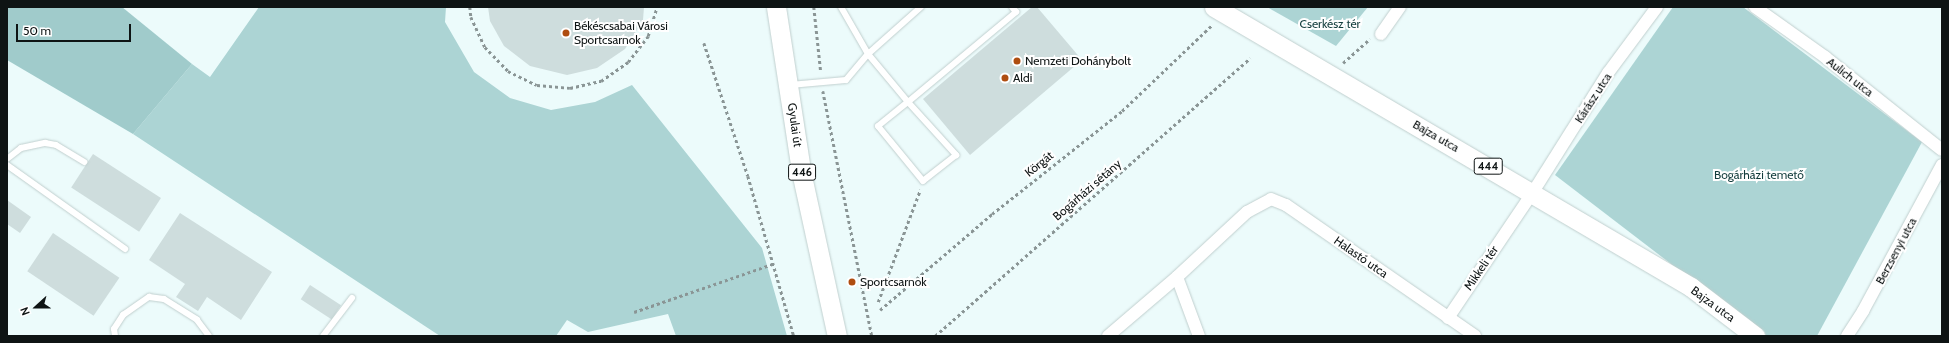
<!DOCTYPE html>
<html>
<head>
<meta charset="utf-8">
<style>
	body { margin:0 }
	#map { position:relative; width:1949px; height:343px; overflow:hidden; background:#ecfbfb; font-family:Cabin,sans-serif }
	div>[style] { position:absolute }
	.green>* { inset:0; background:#acd4d4 }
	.forest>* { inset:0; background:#a0cbcb }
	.building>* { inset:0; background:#cedddd; transform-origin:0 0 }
	.path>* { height:2.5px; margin-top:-1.25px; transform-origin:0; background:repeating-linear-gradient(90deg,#8a9595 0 3px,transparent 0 6px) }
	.roads { filter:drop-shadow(0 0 1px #c0cfce) drop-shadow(0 0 1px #c0cfce) }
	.lane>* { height:6px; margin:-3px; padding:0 3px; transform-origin:3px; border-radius:3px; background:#fff }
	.street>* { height:12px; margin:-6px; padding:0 6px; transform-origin:6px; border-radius:6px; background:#fff }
	.primary>* { height:19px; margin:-9.5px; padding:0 9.5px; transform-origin:9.5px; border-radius:9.5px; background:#fff }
	.dots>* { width:11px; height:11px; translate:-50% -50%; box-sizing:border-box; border:2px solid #fff; border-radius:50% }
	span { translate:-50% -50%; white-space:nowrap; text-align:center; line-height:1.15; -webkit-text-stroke:4px #fff; paint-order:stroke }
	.shield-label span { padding:1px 3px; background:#fff; border:1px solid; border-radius:3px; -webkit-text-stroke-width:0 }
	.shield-label { font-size:11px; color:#0e1414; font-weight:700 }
	.park-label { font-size:12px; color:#133d3d }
	.poi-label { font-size:12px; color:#0e1414 }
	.left { translate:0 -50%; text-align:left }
	.street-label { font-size:12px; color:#0e1414 }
	.frame { position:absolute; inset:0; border:8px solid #0e1414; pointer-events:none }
	.north { position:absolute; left:16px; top:287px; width:40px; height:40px; -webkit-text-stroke:3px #fff; paint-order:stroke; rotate:249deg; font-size:11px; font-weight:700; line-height:16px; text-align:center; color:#0e1414 }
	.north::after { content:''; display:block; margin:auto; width:14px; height:18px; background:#0e1414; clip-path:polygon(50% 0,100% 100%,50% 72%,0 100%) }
	.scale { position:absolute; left:16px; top:24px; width:115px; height:18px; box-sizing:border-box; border:2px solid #0e1414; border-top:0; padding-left:5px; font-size:12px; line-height:14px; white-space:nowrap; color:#0e1414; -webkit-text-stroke:3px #fff; paint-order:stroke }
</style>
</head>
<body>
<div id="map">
	<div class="green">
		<i style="clip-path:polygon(259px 7px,446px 7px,445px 22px,474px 72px,510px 98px,551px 110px,595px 102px,632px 85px,762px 248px,787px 336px,676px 336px,668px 314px,588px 332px,567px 320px,556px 336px,440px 336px,133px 134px,192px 64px,210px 77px)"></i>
		<i style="clip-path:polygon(1267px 7px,1368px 7px,1336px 46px)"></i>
		<i style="clip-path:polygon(1673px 7px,1743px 7px,1922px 142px,1817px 336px,1765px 336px,1555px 175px)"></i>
	</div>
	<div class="forest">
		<i style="clip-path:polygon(7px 7px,122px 7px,192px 64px,133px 134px,7px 60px)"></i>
	</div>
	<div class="building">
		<i style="clip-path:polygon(488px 7px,644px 7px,643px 20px,625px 49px,597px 68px,567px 75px,530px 66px,504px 46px,490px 21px)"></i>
		<i style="clip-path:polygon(1032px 7px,1037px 7px,1082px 60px,970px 155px,923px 99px)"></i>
		<i style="left:93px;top:154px;width:81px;height:40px;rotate:33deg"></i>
		<i style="clip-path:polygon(7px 200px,31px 217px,20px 233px,7px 224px)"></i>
		<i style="clip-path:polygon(180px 213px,272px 272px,241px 320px,207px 297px,198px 311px,176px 297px,185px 284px,149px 260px)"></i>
		<i style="left:53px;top:233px;width:80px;height:46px;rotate:34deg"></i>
		<i style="left:310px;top:285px;width:37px;height:17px;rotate:33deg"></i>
	</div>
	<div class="path">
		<i style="left:470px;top:7px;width:10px;rotate:84deg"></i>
		<i style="left:471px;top:17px;width:33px;rotate:65deg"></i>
		<i style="left:485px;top:47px;width:33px;rotate:46deg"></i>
		<i style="left:508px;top:71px;width:32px;rotate:26deg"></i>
		<i style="left:537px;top:85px;width:33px;rotate:5deg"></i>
		<i style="left:570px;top:88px;width:32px;rotate:-13deg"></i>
		<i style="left:601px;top:81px;width:33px;rotate:-35deg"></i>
		<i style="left:628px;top:62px;width:33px;rotate:-52deg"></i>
		<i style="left:648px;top:36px;width:30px;rotate:-73deg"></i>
		<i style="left:814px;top:7px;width:66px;rotate:83.9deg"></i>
		<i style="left:704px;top:43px;width:140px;rotate:71.7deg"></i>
		<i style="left:748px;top:176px;width:166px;rotate:74deg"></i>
		<i style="left:1343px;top:63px;width:36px;rotate:-42deg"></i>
		<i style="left:823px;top:91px;width:250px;rotate:78.7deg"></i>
		<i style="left:878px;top:302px;width:120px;rotate:-69.4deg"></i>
		<i style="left:880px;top:310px;width:148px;rotate:-40.6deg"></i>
		<i style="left:992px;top:214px;width:166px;rotate:-38.4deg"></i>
		<i style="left:1122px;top:111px;width:124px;rotate:-43.7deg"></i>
		<i style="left:634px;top:312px;width:147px;rotate:-19.1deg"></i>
		<i style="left:935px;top:336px;width:420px;rotate:-41.4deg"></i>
	</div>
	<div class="roads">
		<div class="lane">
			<i style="left:841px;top:7px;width:54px;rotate:60.1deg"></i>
			<i style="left:868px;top:54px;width:62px;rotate:50.2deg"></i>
			<i style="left:908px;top:102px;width:141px;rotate:-39.8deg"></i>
			<i style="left:1016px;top:12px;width:6px;rotate:-129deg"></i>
			<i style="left:790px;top:85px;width:56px;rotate:-5.1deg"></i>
			<i style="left:846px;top:80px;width:34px;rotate:-50deg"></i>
			<i style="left:868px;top:54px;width:71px;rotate:-41.6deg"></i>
			<i style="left:908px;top:102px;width:72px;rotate:47.8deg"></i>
			<i style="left:956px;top:155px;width:42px;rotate:141.8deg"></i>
			<i style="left:923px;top:181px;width:71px;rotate:-129.3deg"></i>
			<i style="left:878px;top:126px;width:38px;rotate:-39deg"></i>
			<i style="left:7px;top:159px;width:18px;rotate:-38deg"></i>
			<i style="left:21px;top:148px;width:25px;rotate:-12deg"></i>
			<i style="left:45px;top:143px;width:11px;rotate:10deg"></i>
			<i style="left:56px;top:145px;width:33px;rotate:31deg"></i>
			<i style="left:7px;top:165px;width:145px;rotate:35.4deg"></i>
			<i style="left:115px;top:336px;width:7px;rotate:-98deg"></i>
			<i style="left:114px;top:329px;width:17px;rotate:-57deg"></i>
			<i style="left:123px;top:315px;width:32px;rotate:-35deg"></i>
			<i style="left:149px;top:297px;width:15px;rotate:8deg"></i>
			<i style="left:164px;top:299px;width:39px;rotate:32deg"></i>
			<i style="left:197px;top:320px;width:20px;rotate:53deg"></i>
			<i style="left:323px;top:336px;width:48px;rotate:-52.7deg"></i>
		</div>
		<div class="street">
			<i style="left:1755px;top:7px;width:86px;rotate:35.5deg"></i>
			<i style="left:1825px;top:57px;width:149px;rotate:38.5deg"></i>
			<i style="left:1381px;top:34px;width:33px;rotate:-55deg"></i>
			<i style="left:1177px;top:277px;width:63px;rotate:69.6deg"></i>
			<i style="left:1448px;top:318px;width:152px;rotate:-56deg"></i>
			<i style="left:1533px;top:192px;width:141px;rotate:-57.8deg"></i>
			<i style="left:1608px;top:73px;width:82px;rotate:-53.4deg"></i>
			<i style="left:1108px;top:336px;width:91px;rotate:-40.5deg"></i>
			<i style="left:1177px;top:277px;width:96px;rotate:-42.9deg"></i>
			<i style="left:1247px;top:212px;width:27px;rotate:-28deg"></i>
			<i style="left:1271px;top:199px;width:16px;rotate:22deg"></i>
			<i style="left:1286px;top:205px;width:230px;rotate:34.7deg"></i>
			<i style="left:1847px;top:336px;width:30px;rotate:-57deg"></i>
			<i style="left:1863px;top:311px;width:166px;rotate:-61.6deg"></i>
		</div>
		<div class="primary">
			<i style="left:776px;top:7px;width:171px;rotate:81.3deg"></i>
			<i style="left:802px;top:176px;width:164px;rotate:77.7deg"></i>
			<i style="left:1214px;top:7px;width:553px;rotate:30.41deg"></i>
			<i style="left:1691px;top:287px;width:81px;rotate:37.4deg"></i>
		</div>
	</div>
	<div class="dots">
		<i style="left:566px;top:33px;background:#af4d10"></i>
		<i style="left:1017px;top:61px;background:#af4d10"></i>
		<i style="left:1005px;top:78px;background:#af4d10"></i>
		<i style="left:852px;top:282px;background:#af4d10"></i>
	</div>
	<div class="shield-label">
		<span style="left:1488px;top:166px">444</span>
		<span style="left:802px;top:172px">446</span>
	</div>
	<div class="park-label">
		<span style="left:1330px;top:24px">Cserkész tér</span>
		<span style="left:1759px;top:175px">Bogárházi temető</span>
	</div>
	<div class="poi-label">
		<span class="left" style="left:574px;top:33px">Békéscsabai Városi<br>Sportcsarnok</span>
		<span class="left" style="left:1025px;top:61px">Nemzeti Dohánybolt</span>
		<span class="left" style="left:1013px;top:78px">Aldi</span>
		<span class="left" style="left:860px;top:282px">Sportcsarnok</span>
	</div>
	<div class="street-label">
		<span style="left:1850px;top:77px;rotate:38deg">Aulich utca</span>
		<span style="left:1593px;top:98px;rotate:-57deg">Kárász utca</span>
		<span style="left:795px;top:125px;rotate:82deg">Gyulai út</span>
		<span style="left:1436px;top:136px;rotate:30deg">Bajza utca</span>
		<span style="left:1039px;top:164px;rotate:-39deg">Körgát</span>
		<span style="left:1087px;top:190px;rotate:-41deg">Bogárházi sétány</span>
		<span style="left:1896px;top:251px;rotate:-62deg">Berzsenyi utca</span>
		<span style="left:1361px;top:257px;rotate:35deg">Halastó utca</span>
		<span style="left:1481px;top:268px;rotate:-56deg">Mikkeli tér</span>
		<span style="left:1713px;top:304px;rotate:36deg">Bajza utca</span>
	</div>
	<div class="frame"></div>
	<div class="north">N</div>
	<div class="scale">50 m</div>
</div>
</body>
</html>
